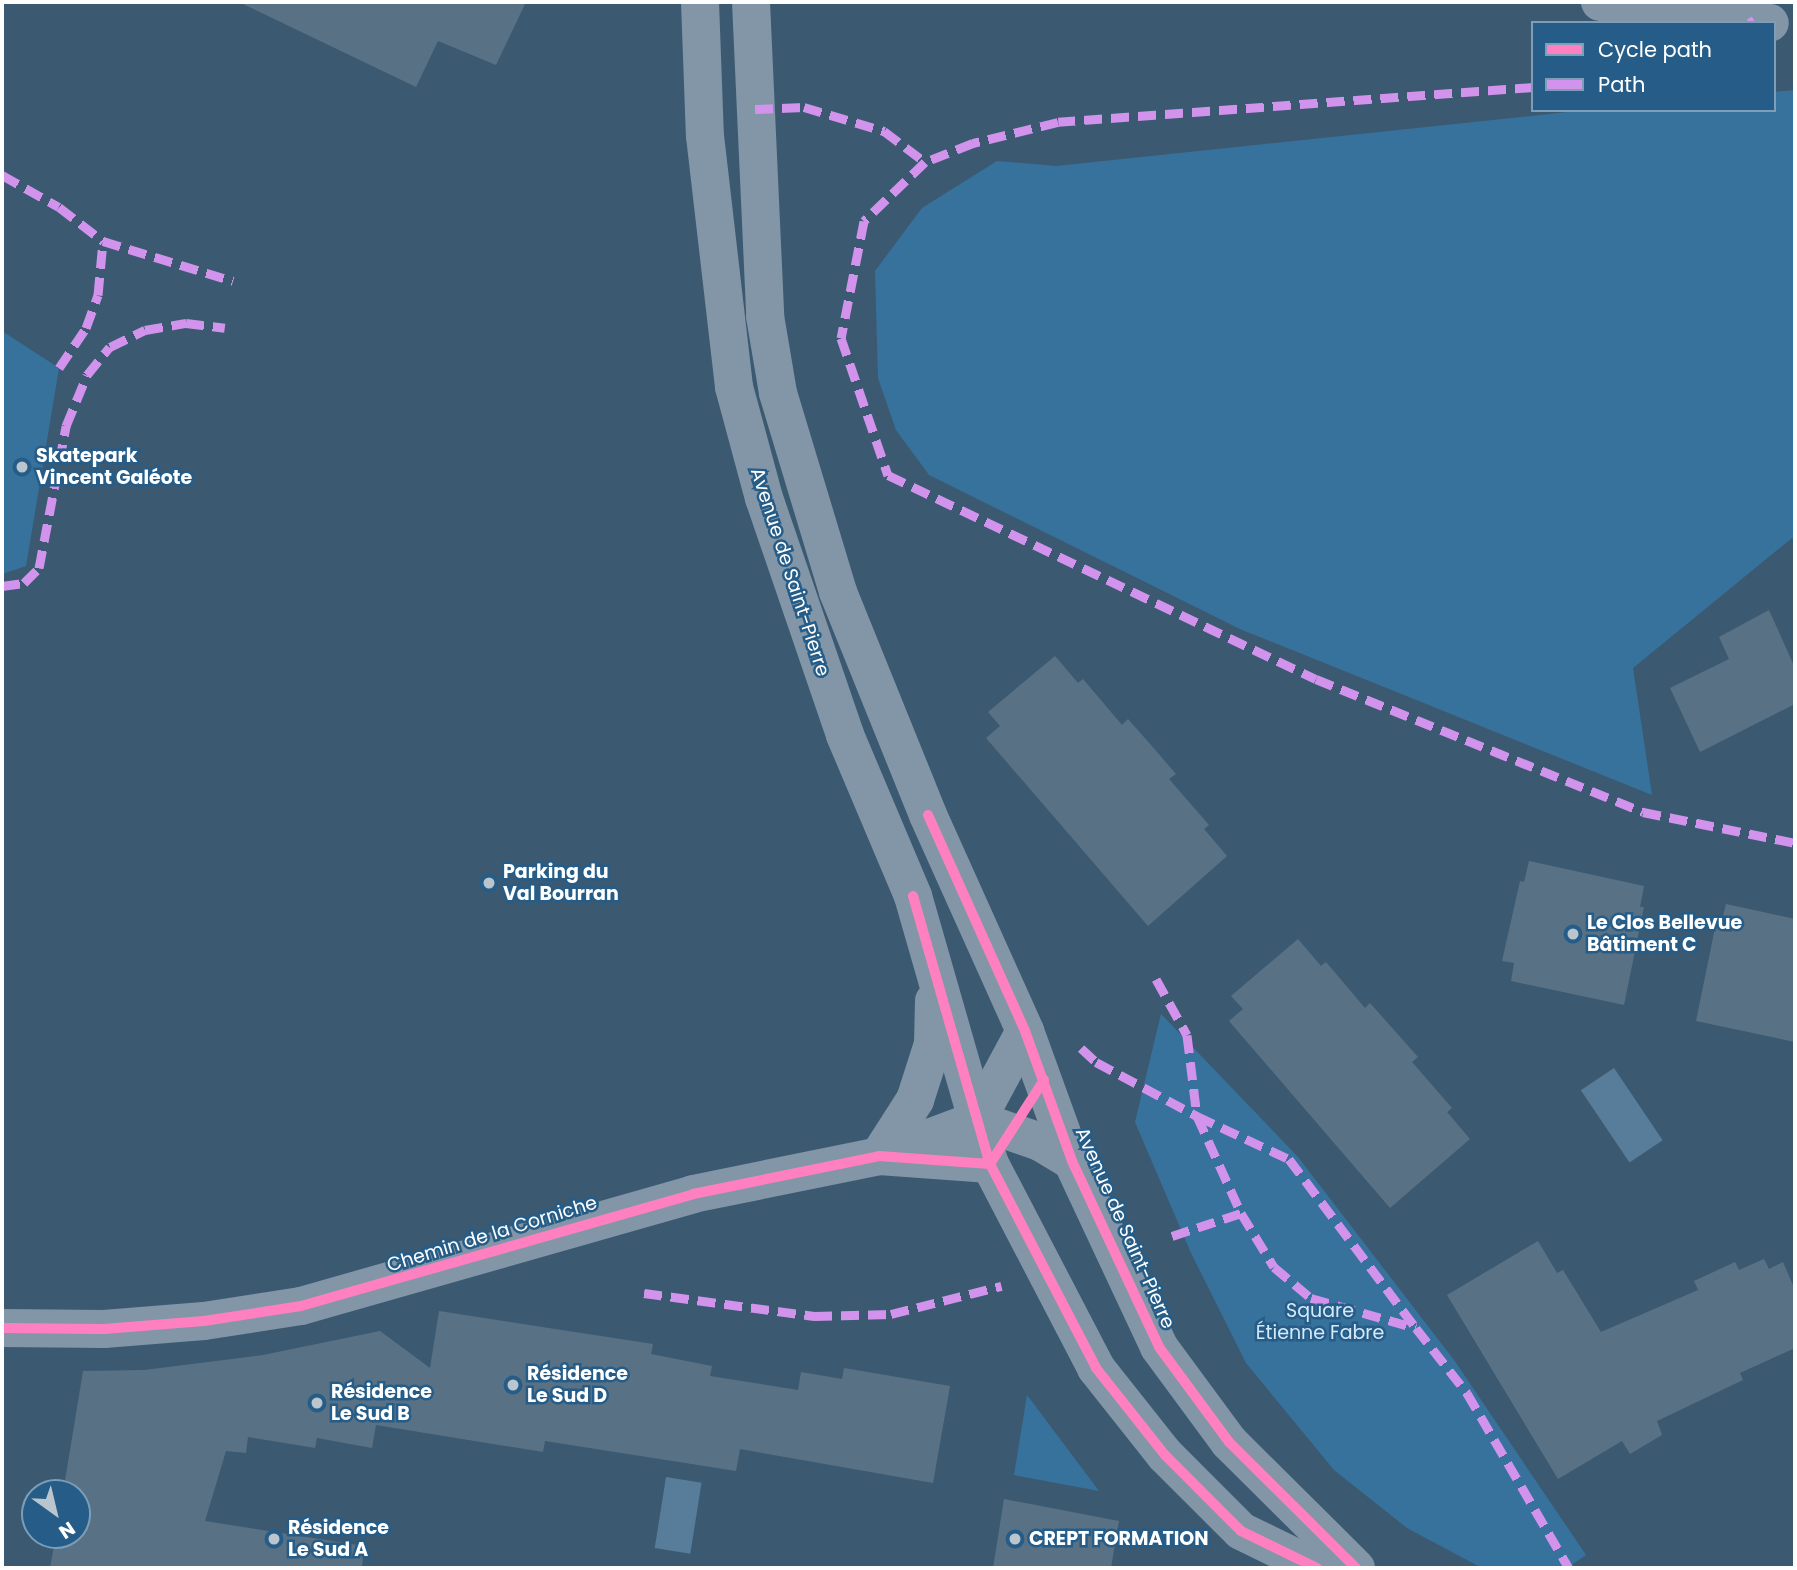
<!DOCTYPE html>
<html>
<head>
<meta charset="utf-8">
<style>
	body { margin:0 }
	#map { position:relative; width:1797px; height:1570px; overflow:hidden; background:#3b5a72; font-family:Poppins,sans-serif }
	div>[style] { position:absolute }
	.green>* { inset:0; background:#37729c }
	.water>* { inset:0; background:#577d9a; transform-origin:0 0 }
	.building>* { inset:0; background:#597184 }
	.minor>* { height:38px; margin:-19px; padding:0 19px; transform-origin:19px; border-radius:19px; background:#8296a7 }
	.quiet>* { height:9px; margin-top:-4.5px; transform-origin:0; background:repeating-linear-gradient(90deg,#d193ec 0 18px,transparent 0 27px) }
	.cycleway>* { height:10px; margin:-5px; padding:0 5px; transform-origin:5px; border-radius:5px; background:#ff80c0 }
	.dots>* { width:19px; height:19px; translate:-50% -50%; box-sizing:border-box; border:4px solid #255d88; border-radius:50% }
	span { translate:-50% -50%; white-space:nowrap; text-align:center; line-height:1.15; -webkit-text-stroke:5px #255d88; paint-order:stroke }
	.poi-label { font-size:19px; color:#fff; font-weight:700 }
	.left { translate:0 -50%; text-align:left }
	.street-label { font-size:19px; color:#fff }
	.park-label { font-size:19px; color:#d5e9f7 }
	.frame { position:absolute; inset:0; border:4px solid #fff; pointer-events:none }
	.legend { position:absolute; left:1531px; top:21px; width:245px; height:91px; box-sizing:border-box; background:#255d88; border:2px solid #7c9eb8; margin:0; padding:9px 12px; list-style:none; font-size:21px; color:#fff }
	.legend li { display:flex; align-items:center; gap:14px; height:35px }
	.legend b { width:35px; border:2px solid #7c9eb8 }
	.north { position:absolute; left:21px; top:1479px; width:70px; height:70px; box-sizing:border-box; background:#255d88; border:2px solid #7c9eb8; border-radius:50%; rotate:146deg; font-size:19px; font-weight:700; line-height:28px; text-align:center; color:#fff }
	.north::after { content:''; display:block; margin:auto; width:24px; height:32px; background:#bac5ce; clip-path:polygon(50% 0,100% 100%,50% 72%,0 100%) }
</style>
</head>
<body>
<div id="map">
	<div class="green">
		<i style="clip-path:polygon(1795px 90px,1795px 542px,1792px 538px,1633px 668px,1652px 795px,1240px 629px,929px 475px,896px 430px,878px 378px,875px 271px,922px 208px,997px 161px,1056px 166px,1587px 110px,1774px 110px,1774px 92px)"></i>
		<i style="clip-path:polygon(2px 331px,59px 368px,26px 566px,2px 574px)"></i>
		<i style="clip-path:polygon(1161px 1014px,1298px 1157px,1454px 1360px,1586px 1555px,1567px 1568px,1482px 1568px,1407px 1528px,1334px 1470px,1246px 1363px,1191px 1253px,1135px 1122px)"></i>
		<i style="clip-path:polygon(1027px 1395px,1099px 1491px,1014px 1475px)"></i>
	</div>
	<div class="water">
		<i style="left:1614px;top:1068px;width:87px;height:40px;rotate:56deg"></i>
		<i style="left:666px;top:1477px;width:36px;height:72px;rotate:9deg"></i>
	</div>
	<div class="building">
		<i style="clip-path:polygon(239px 2px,526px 2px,496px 65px,438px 41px,416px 87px)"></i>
		<i style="clip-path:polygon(1769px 610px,1795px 668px,1795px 704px,1700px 752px,1670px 688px,1729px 659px,1719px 637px)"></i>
		<i style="clip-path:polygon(1055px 656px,1078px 683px,1083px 679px,1122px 725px,1128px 719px,1151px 745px,1176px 774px,1169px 779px,1209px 825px,1204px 829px,1227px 856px,1148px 926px,986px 738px,1000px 726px,988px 712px)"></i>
		<i style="clip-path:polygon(1529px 861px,1644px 886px,1640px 907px,1644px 907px,1624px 1005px,1511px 981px,1514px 963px,1502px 961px,1520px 881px,1524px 882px)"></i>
		<i style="clip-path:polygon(1726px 904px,1795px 919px,1795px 1042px,1696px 1021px,1716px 923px,1721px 924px)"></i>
		<i style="clip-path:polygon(1298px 939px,1321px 966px,1326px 962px,1365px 1008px,1370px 1003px,1418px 1057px,1412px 1062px,1452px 1108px,1447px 1112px,1470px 1139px,1390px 1208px,1229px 1021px,1243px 1009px,1231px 996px)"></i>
		<i style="clip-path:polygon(1538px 1241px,1557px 1273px,1563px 1270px,1601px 1332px,1698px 1290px,1694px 1281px,1735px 1262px,1739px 1270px,1764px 1259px,1769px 1269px,1783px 1262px,1795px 1290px,1795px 1348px,1740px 1373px,1743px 1380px,1657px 1421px,1662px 1435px,1630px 1454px,1622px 1441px,1558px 1479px,1447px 1295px)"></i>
		<i style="clip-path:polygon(439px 1311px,653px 1344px,651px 1354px,712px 1366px,710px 1376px,798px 1390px,801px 1372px,842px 1379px,844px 1368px,950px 1386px,933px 1483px,740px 1449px,736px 1471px,545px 1441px,543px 1452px,376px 1425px,372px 1448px,317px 1438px,315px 1448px,248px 1437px,246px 1453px,226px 1451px,205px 1521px,364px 1546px,362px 1568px,50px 1568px,56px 1535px,77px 1535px,77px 1493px,63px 1493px,83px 1371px,144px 1370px,263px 1355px,380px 1331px,430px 1368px)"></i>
		<i style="clip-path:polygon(1004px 1499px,1119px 1521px,1111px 1568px,993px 1568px)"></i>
	</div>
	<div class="minor">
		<i style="left:700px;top:2px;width:134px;rotate:87.9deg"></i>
		<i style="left:705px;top:136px;width:253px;rotate:83.4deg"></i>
		<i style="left:734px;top:387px;width:115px;rotate:74.9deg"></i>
		<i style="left:764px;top:498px;width:250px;rotate:71.1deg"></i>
		<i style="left:845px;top:735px;width:175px;rotate:67.1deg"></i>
		<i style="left:913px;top:896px;width:279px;rotate:74deg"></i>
		<i style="left:990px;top:1164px;width:230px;rotate:62.5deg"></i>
		<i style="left:1096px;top:1368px;width:111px;rotate:51.6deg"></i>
		<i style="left:1165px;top:1455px;width:107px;rotate:45deg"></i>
		<i style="left:1241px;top:1531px;width:85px;rotate:26deg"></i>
		<i style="left:751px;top:2px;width:314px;rotate:87.4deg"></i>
		<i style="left:765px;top:316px;width:78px;rotate:80.4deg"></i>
		<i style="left:778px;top:393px;width:208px;rotate:73.2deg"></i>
		<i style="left:838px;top:592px;width:240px;rotate:68deg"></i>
		<i style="left:928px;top:815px;width:237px;rotate:65.8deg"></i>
		<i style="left:1025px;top:1031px;width:138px;rotate:70.1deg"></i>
		<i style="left:1072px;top:1161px;width:205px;rotate:64.9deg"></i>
		<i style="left:1159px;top:1347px;width:118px;rotate:53.6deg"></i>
		<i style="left:1229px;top:1442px;width:179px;rotate:44.8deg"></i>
		<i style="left:1600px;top:2px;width:171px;rotate:7deg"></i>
		<i style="left:977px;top:1120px;width:101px;rotate:-61.7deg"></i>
		<i style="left:894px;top:1151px;width:89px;rotate:-20.5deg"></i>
		<i style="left:977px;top:1120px;width:67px;rotate:19.2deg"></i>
		<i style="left:1040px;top:1142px;width:37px;rotate:31deg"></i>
		<i style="left:879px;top:1156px;width:67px;rotate:-57.3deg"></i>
		<i style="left:915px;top:1100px;width:59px;rotate:-72.2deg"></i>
		<i style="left:933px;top:1044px;width:43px;rotate:-88.7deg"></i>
		<i style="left:2px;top:1328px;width:102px;rotate:0.6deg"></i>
		<i style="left:104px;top:1329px;width:100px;rotate:-4.6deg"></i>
		<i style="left:204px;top:1321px;width:98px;rotate:-8.8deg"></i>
		<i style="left:301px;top:1306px;width:408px;rotate:-15.9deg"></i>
		<i style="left:693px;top:1194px;width:190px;rotate:-11.5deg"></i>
		<i style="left:879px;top:1156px;width:111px;rotate:4.1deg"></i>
	</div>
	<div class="quiet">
		<i style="left:1749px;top:23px;width:6px;rotate:-31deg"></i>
		<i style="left:1533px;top:87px;width:476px;rotate:175.8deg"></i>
		<i style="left:1058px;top:122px;width:88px;rotate:166.1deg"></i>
		<i style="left:973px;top:143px;width:52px;rotate:158.4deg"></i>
		<i style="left:925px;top:162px;width:85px;rotate:136deg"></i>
		<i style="left:864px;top:221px;width:119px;rotate:101.1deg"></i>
		<i style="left:841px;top:338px;width:145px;rotate:71.1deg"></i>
		<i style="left:888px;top:475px;width:474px;rotate:25.5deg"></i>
		<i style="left:1316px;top:679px;width:353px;rotate:22.1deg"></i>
		<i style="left:1643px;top:812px;width:155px;rotate:11.5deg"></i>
		<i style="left:755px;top:109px;width:49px;rotate:-2.3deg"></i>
		<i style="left:804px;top:107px;width:84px;rotate:16.7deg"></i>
		<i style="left:884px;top:131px;width:51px;rotate:37.1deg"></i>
		<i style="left:2px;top:175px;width:65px;rotate:29.3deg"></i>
		<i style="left:59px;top:207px;width:56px;rotate:37.7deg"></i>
		<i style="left:103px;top:241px;width:136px;rotate:17.1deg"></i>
		<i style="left:59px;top:368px;width:48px;rotate:-56deg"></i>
		<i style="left:86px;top:328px;width:35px;rotate:-70deg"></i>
		<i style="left:98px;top:295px;width:54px;rotate:-84.7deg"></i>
		<i style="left:2px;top:586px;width:22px;rotate:-8deg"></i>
		<i style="left:24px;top:583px;width:21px;rotate:-45deg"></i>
		<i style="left:39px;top:568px;width:145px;rotate:-79.2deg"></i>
		<i style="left:66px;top:426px;width:55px;rotate:-67.6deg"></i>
		<i style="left:87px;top:375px;width:36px;rotate:-51deg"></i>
		<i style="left:110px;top:347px;width:39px;rotate:-26deg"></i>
		<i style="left:145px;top:330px;width:42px;rotate:-9.7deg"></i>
		<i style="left:186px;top:323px;width:39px;rotate:7deg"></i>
		<i style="left:1156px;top:979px;width:64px;rotate:61deg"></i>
		<i style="left:1187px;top:1035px;width:82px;rotate:83deg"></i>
		<i style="left:1197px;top:1116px;width:102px;rotate:25.1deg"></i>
		<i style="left:1289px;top:1159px;width:211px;rotate:53.1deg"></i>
		<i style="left:1081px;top:1048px;width:21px;rotate:43deg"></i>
		<i style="left:1096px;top:1062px;width:115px;rotate:28.1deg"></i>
		<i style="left:1197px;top:1116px;width:107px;rotate:65.6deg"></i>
		<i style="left:1241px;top:1213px;width:63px;rotate:58.6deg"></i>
		<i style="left:1274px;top:1267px;width:48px;rotate:40deg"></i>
		<i style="left:1311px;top:1298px;width:109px;rotate:15.9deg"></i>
		<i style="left:1416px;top:1328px;width:83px;rotate:51.9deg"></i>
		<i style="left:1467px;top:1393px;width:203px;rotate:59.8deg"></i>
		<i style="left:1172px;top:1236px;width:73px;rotate:-18.4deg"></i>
		<i style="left:644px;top:1293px;width:172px;rotate:7.7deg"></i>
		<i style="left:814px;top:1316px;width:77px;rotate:-1.5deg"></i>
		<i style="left:891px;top:1314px;width:114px;rotate:-14.3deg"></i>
	</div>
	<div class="cycleway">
		<i style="left:928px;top:815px;width:237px;rotate:65.8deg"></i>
		<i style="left:1025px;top:1031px;width:138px;rotate:70.1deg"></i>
		<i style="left:1072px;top:1161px;width:205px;rotate:64.9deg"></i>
		<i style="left:1159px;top:1347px;width:118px;rotate:53.6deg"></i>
		<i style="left:1229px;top:1442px;width:179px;rotate:44.8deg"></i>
		<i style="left:913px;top:896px;width:279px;rotate:74deg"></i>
		<i style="left:990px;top:1164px;width:230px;rotate:62.5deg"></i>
		<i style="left:1096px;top:1368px;width:111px;rotate:51.6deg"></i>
		<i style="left:1165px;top:1455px;width:107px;rotate:45deg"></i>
		<i style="left:1241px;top:1531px;width:85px;rotate:26deg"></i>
		<i style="left:990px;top:1164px;width:100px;rotate:-57.3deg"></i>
		<i style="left:2px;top:1328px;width:102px;rotate:0.6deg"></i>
		<i style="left:104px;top:1329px;width:100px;rotate:-4.6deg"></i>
		<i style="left:204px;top:1321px;width:98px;rotate:-8.8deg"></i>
		<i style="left:301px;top:1306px;width:408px;rotate:-15.9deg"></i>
		<i style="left:693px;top:1194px;width:190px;rotate:-11.5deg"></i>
		<i style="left:879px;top:1156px;width:111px;rotate:4.1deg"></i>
	</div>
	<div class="dots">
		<i style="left:22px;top:467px;background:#bac5ce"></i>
		<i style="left:489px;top:883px;background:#bac5ce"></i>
		<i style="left:1573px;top:934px;background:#bac5ce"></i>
		<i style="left:513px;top:1385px;background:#bac5ce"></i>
		<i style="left:317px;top:1403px;background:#bac5ce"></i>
		<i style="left:274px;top:1539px;background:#bac5ce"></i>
		<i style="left:1015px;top:1539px;background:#bac5ce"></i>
	</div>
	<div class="poi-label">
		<span class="left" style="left:36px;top:467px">Skatepark<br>Vincent Galéote</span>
		<span class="left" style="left:503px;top:883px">Parking du<br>Val Bourran</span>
		<span class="left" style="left:1587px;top:934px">Le Clos Bellevue<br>Bâtiment C</span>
		<span class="left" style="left:527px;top:1385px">Résidence<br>Le Sud D</span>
		<span class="left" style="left:331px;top:1403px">Résidence<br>Le Sud B</span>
		<span class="left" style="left:288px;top:1539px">Résidence<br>Le Sud A</span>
		<span class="left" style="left:1029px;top:1539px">CREPT FORMATION</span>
	</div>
	<div class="street-label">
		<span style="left:790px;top:572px;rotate:72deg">Avenue de Saint-Pierre</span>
		<span style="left:1125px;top:1228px;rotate:66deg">Avenue de Saint-Pierre</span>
		<span style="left:492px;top:1234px;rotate:-17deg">Chemin de la Corniche</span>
	</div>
	<div class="park-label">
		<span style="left:1320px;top:1322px">Square<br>Étienne Fabre</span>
	</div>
	<div class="frame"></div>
	<ul class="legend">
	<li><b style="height:9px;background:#ff80c0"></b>Cycle path</li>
	<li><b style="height:9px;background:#d193ec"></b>Path</li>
	</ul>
	<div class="north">N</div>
</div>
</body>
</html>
